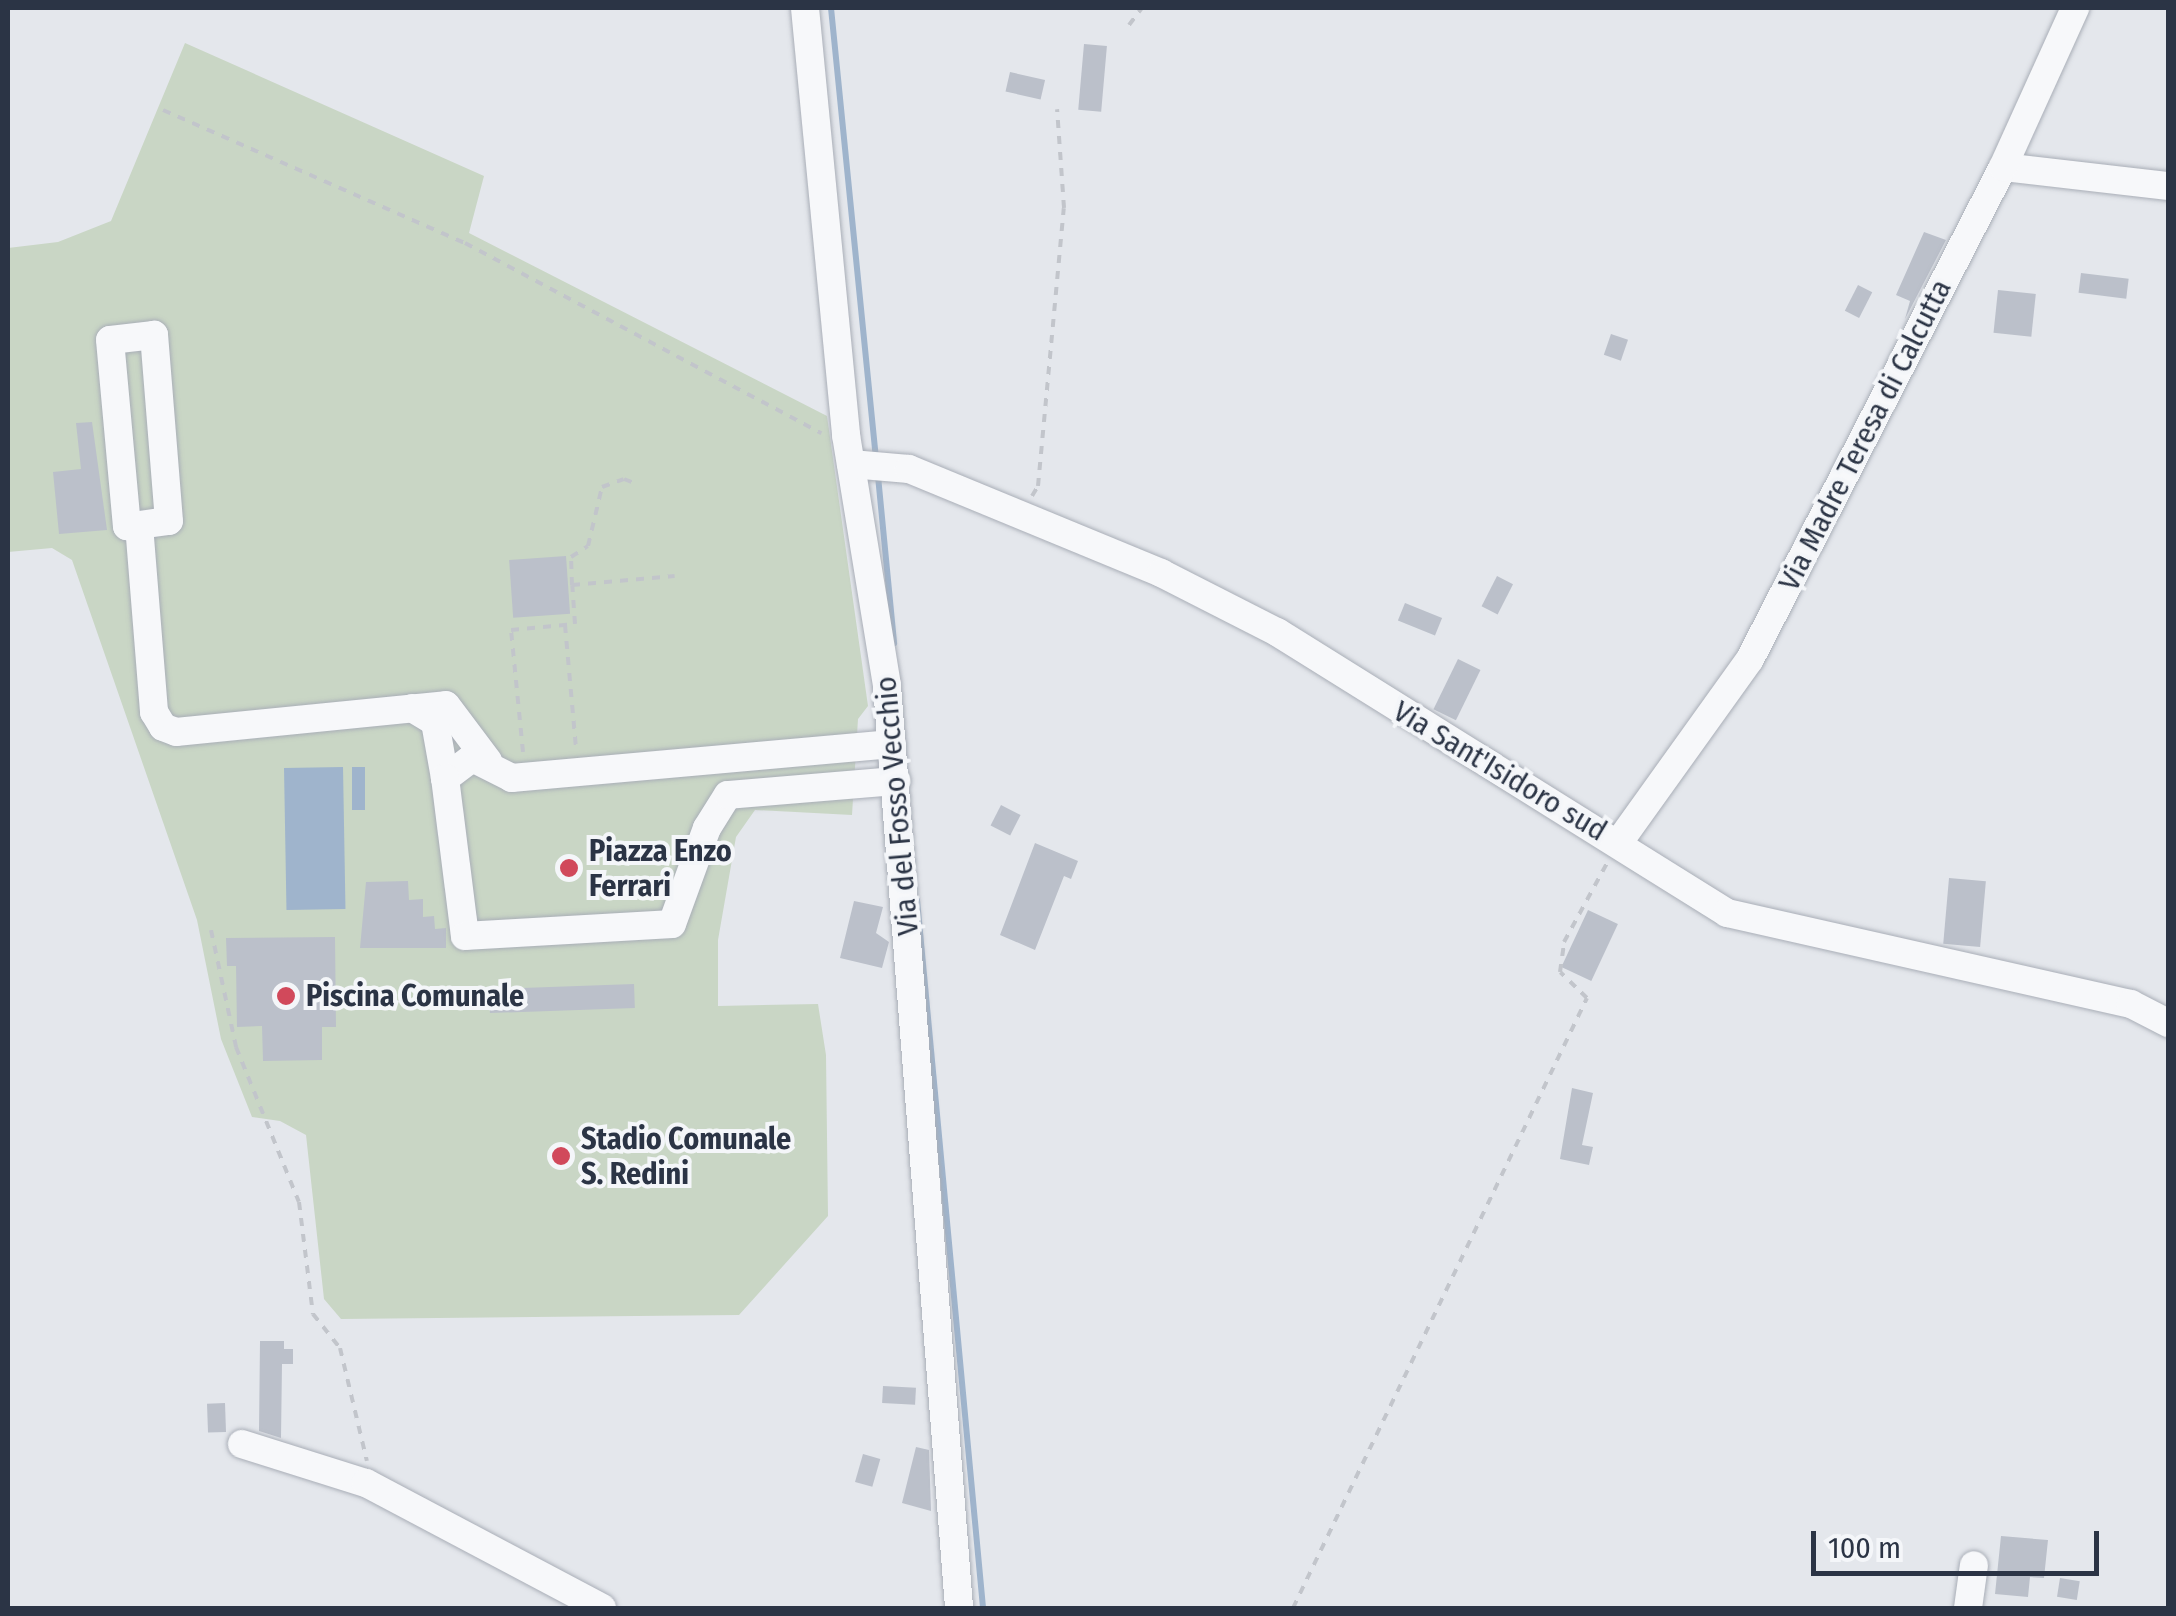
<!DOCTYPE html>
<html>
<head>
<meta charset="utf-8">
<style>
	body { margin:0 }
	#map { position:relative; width:2176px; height:1616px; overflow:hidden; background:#e4e7ec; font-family:"Fira Sans Condensed",sans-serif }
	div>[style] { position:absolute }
	.green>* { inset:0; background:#c9d6c5 }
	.water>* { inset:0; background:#9fb4cc; transform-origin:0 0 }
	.stream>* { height:6px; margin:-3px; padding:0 3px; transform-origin:3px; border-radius:3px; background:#9fb4cc }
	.building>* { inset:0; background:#bbc0ca; transform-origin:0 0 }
	.path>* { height:4px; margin-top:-2px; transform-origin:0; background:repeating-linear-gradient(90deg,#c2c5cb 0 8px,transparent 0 16px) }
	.roads { filter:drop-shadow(0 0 2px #a9aeb7) drop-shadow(0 0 2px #a9aeb7) }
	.minor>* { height:28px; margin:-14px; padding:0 14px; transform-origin:14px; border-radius:14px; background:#f7f8fa }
	.dots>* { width:28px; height:28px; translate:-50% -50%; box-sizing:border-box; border:5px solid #f4f6f9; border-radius:50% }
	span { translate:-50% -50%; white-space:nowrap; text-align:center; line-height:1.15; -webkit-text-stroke:8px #f4f6f9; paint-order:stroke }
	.street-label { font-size:30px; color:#2b3445 }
	.poi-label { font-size:30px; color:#2b3445; font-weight:700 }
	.left { translate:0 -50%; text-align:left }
	.frame { position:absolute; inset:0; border:10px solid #2b3445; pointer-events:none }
	.scale { position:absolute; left:1811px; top:1531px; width:288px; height:45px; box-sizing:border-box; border:5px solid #2b3445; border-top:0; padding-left:12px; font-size:30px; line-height:35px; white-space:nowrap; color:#2b3445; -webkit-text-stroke:8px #f4f6f9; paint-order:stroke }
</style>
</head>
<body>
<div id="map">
	<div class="green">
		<i style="clip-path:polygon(185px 43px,484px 176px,469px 233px,827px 416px,868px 706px,858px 719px,852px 815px,755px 810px,736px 837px,718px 940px,718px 1006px,818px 1004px,826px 1055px,828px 1216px,739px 1315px,341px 1319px,324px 1299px,306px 1135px,280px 1121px,252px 1117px,221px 1039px,197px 920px,72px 560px,52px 548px,8px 552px,8px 248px,58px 242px,111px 221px)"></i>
	</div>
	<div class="water">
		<i style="left:343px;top:767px;width:142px;height:59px;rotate:89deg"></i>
		<i style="left:352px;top:767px;width:13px;height:43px"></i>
	</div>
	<div class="stream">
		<i style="left:831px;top:8px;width:453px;rotate:84.3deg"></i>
		<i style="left:878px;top:476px;width:168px;rotate:84.5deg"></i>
		<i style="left:917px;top:900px;width:711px;rotate:84.67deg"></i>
	</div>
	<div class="building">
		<i style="left:1084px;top:44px;width:23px;height:66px;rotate:5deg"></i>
		<i style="left:1010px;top:72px;width:36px;height:20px;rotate:13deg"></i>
		<i style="clip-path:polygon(1924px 232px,1946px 240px,1905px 319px,1910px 301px,1896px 295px)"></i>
		<i style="left:2081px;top:273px;width:48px;height:20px;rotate:7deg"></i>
		<i style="left:1858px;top:285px;width:16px;height:29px;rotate:27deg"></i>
		<i style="left:1998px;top:290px;width:38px;height:43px;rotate:6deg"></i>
		<i style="left:1611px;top:334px;width:18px;height:22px;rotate:19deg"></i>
		<i style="clip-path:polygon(92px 422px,107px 530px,59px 534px,53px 472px,81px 469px,76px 423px)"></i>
		<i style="left:566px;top:556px;width:58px;height:57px;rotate:86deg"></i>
		<i style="left:1497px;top:576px;width:18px;height:34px;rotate:27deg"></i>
		<i style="left:1405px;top:603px;width:40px;height:19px;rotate:22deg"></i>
		<i style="left:1458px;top:659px;width:25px;height:56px;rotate:26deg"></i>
		<i style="left:1001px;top:805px;width:22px;height:23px;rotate:27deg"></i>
		<i style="clip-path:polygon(1035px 843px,1078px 861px,1071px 879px,1064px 876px,1035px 950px,1000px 935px)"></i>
		<i style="left:1949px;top:878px;width:37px;height:66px;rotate:5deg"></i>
		<i style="clip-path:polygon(408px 881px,409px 900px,423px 899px,423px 917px,434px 916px,435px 929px,446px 928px,446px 948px,360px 948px,366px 882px)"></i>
		<i style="clip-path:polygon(854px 901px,883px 907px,876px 933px,889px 942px,882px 968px,840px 958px)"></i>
		<i style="left:1588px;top:910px;width:33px;height:63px;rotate:25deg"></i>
		<i style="clip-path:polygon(335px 937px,336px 1027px,322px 1027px,322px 1060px,263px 1061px,262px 1026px,237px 1027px,236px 966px,227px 966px,226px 938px)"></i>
		<i style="left:634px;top:984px;width:24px;height:145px;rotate:88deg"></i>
		<i style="clip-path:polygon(1572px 1088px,1593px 1093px,1582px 1145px,1593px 1147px,1589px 1165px,1560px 1159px)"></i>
		<i style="clip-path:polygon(260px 1341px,284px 1341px,284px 1349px,293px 1349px,293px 1364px,282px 1364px,281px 1438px,259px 1431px)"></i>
		<i style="left:883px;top:1386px;width:33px;height:17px;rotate:3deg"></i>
		<i style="left:225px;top:1403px;width:29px;height:18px;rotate:88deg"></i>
		<i style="clip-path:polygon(916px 1447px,929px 1450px,931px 1511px,902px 1503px)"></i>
		<i style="left:863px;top:1454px;width:18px;height:29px;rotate:16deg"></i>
		<i style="clip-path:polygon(2001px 1536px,2048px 1540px,2044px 1578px,2030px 1577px,2028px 1597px,1995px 1594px)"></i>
		<i style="left:2060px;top:1578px;width:20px;height:19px;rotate:9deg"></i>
	</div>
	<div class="path">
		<i style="left:1129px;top:25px;width:21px;rotate:-53deg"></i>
		<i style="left:163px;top:110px;width:330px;rotate:23.8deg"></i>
		<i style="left:465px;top:243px;width:404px;rotate:28.1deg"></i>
		<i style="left:1032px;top:496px;width:12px;rotate:-59deg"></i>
		<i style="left:1038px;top:486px;width:279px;rotate:-84.7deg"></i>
		<i style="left:1064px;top:208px;width:99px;rotate:-94deg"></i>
		<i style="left:572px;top:585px;width:28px;rotate:-92deg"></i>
		<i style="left:571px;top:557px;width:20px;rotate:-33deg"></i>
		<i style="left:588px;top:546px;width:61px;rotate:-76.7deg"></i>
		<i style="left:602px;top:487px;width:23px;rotate:-20deg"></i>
		<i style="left:624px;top:479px;width:14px;rotate:21deg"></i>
		<i style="left:565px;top:625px;width:123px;rotate:84.9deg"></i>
		<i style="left:523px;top:752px;width:123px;rotate:-95.6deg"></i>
		<i style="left:511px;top:630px;width:64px;rotate:-5.4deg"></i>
		<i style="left:575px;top:624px;width:39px;rotate:-94deg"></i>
		<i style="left:572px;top:585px;width:103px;rotate:-5deg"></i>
		<i style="left:211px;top:930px;width:120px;rotate:77.9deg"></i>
		<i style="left:236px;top:1047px;width:167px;rotate:67.9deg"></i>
		<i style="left:299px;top:1202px;width:113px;rotate:82.9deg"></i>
		<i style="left:313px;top:1314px;width:43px;rotate:51.5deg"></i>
		<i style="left:340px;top:1348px;width:116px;rotate:76.6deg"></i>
		<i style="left:1293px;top:1608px;width:677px;rotate:-64.27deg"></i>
		<i style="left:1587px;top:998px;width:37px;rotate:-136deg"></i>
		<i style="left:1560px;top:972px;width:30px;rotate:-82deg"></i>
		<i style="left:1564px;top:942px;width:90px;rotate:-61.4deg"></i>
	</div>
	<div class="roads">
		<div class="minor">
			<i style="left:805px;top:8px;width:429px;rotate:84.5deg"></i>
			<i style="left:846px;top:435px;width:254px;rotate:80.7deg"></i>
			<i style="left:887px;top:686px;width:925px;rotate:85.53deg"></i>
			<i style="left:2003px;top:167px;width:166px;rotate:6.6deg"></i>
			<i style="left:851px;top:464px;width:58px;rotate:4.9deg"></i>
			<i style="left:909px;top:469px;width:273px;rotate:22.4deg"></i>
			<i style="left:1161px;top:573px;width:130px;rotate:27deg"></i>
			<i style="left:1277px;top:632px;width:531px;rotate:31.98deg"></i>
			<i style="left:1727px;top:913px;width:414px;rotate:12.7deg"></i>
			<i style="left:2131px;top:1004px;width:42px;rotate:27.2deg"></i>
			<i style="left:139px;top:525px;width:30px;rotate:-8deg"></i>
			<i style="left:169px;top:521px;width:187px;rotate:-94.6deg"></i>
			<i style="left:154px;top:335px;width:44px;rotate:173.5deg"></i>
			<i style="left:110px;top:340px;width:187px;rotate:84.8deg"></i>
			<i style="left:127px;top:526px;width:12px;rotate:-5deg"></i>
			<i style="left:139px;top:525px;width:188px;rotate:85.4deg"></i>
			<i style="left:154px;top:712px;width:17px;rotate:59deg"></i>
			<i style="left:163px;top:727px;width:14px;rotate:21deg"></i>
			<i style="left:176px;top:732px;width:271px;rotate:-5.7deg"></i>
			<i style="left:446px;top:705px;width:70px;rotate:53.1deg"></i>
			<i style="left:412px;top:708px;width:27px;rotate:31deg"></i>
			<i style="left:435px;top:722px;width:57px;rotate:79.9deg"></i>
			<i style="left:892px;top:744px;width:382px;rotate:174.9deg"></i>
			<i style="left:512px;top:778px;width:45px;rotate:-153.4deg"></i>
			<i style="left:472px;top:758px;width:34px;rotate:143deg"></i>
			<i style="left:445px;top:778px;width:159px;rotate:82.8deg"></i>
			<i style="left:465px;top:936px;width:207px;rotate:-3.3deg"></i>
			<i style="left:672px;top:924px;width:102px;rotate:-70deg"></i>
			<i style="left:707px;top:828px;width:39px;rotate:-58deg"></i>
			<i style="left:728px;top:795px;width:169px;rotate:-4.8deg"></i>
			<i style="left:1619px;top:842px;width:225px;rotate:-54.4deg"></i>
			<i style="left:1750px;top:659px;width:553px;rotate:-62.79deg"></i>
			<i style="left:2003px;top:167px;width:175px;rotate:-65.6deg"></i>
			<i style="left:242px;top:1444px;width:130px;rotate:17.5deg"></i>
			<i style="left:366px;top:1483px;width:267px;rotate:27.9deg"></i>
			<i style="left:1968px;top:1608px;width:43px;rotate:-82.1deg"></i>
		</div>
	</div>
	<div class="dots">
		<i style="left:569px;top:868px;background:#d1495b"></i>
		<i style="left:286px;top:996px;background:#d1495b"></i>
		<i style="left:561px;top:1156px;background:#d1495b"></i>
	</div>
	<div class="street-label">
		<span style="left:1865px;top:435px;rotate:-63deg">Via Madre Teresa di Calcutta</span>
		<span style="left:1500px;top:771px;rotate:31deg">Via Sant'Isidoro sud</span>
		<span style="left:897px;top:806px;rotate:-95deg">Via del Fosso Vecchio</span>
	</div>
	<div class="poi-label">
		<span class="left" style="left:589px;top:868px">Piazza Enzo<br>Ferrari</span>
		<span class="left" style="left:306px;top:996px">Piscina Comunale</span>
		<span class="left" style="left:581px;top:1156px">Stadio Comunale<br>S. Redini</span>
	</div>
	<div class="frame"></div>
	<div class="scale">100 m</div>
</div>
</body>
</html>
